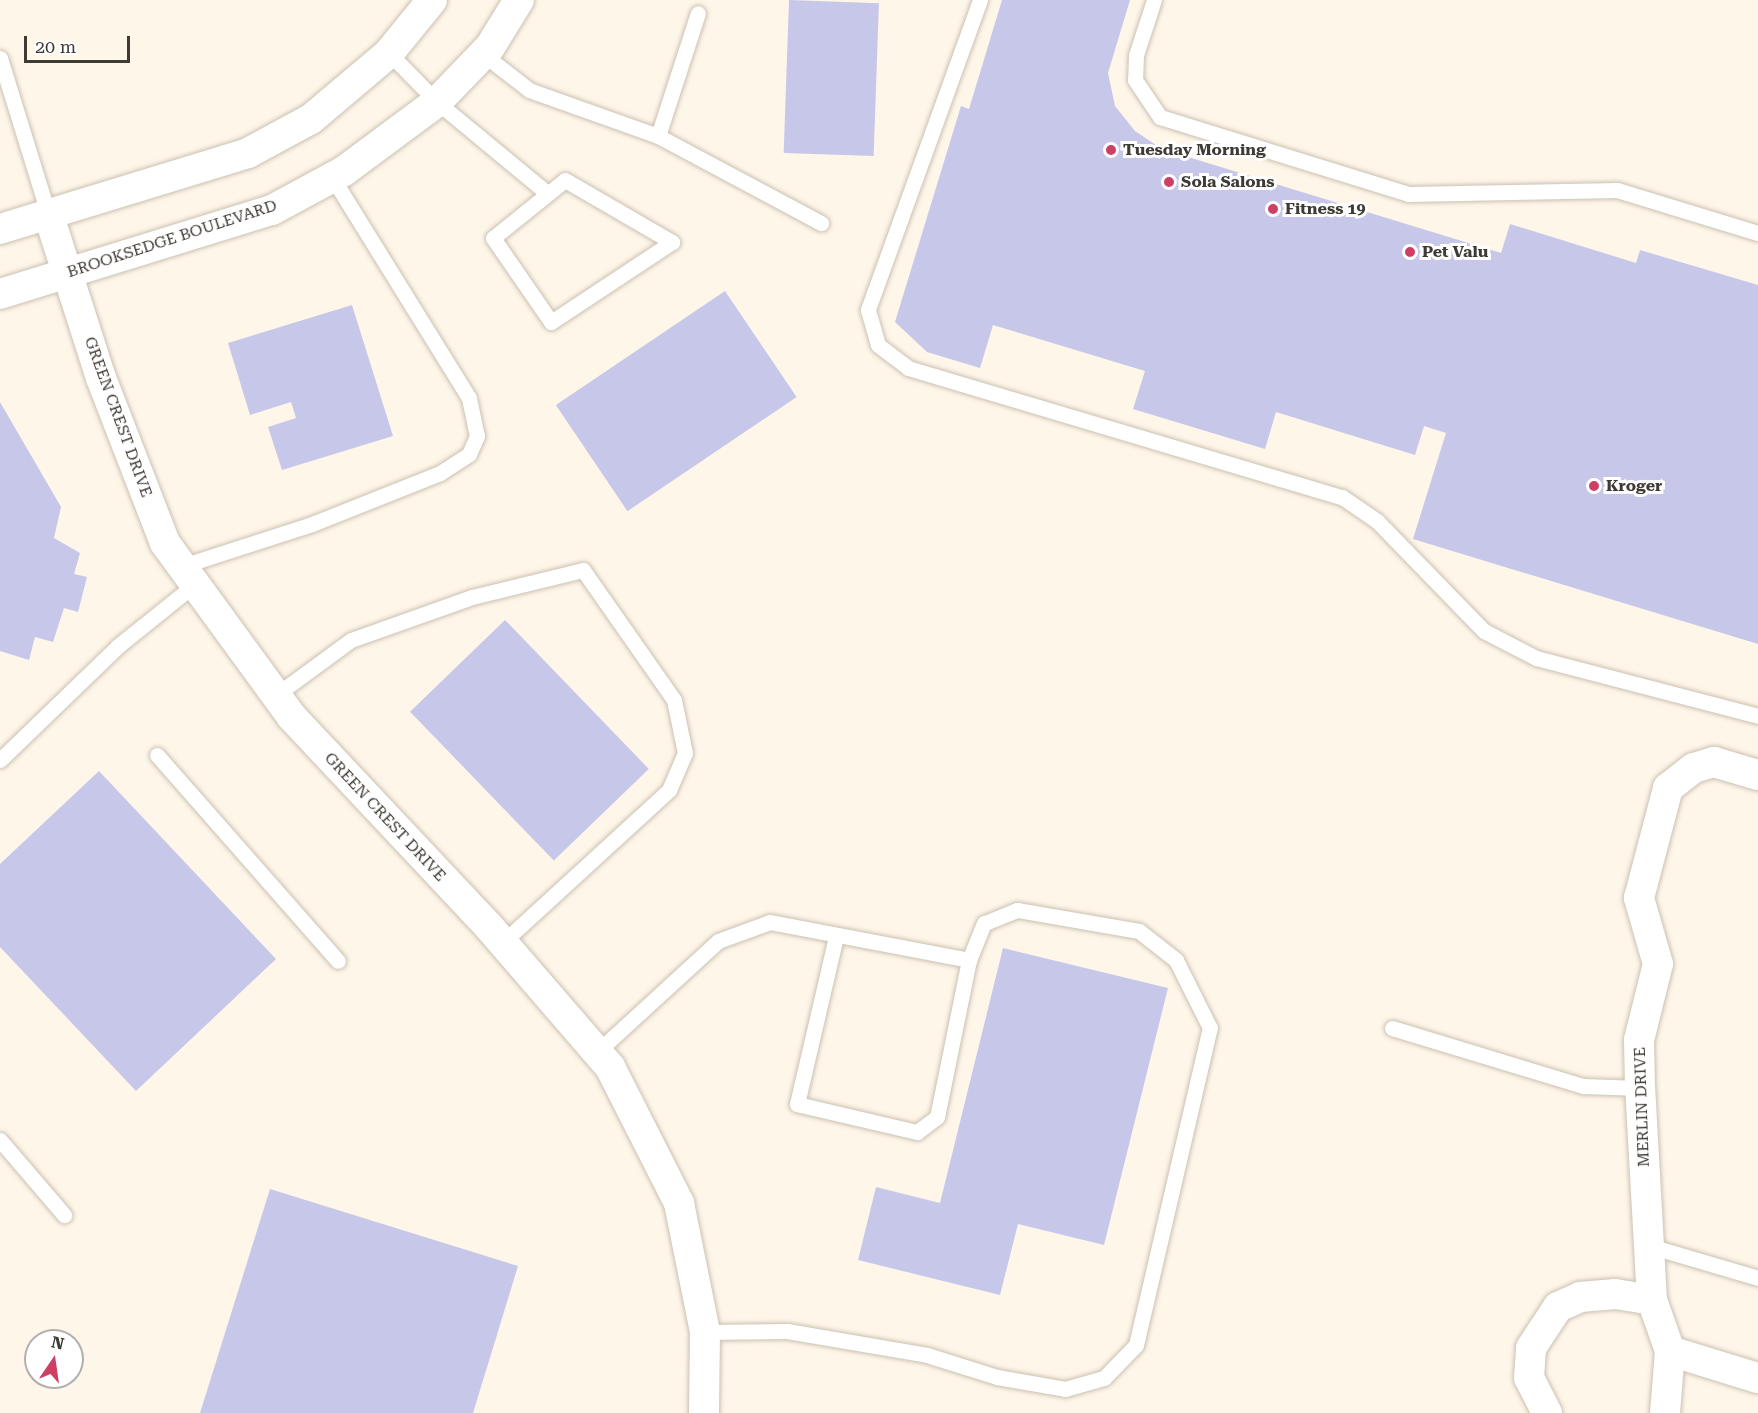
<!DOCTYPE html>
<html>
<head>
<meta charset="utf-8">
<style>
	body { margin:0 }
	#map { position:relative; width:1758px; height:1413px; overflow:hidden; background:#fef6e9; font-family:"Roboto Serif",serif }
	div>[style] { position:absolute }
	.building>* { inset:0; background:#c7c7ea; transform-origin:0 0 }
	.roads { filter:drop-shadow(0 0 2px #cac1b1) drop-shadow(0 0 2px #cac1b1) }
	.service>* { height:15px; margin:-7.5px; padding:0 7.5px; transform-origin:7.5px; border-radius:7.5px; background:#fff }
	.minor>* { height:30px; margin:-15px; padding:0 15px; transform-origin:15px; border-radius:15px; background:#fff }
	.dots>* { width:16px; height:16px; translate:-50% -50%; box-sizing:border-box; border:3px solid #fff; border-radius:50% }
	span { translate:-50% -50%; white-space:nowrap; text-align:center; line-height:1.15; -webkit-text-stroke:6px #fff; paint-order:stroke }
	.poi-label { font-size:16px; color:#3e3a34; font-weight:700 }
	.left { translate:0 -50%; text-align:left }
	.street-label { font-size:16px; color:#3e3a34 }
	.north { position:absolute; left:24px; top:1329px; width:60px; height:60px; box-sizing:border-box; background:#fff; border:2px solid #b2b0ae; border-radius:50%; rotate:13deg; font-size:16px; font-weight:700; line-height:24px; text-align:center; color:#3e3a34 }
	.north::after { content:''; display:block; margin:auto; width:21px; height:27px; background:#ce3f66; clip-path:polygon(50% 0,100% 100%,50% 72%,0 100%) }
	.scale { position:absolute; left:24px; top:36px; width:106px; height:27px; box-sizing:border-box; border:3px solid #3e3a34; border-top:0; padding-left:8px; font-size:18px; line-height:21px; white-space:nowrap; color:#3e3a34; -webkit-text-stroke:4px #fff; paint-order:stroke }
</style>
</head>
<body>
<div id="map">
	<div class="building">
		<i style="left:789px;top:0;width:90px;height:153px;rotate:2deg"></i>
		<i style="clip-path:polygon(1002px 0,1130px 0,1108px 73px,1115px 106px,1135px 131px,1162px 149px,1501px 253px,1510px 224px,1636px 263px,1640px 250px,1758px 285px,1758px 644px,1413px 539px,1446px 433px,1424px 426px,1415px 455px,1276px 412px,1265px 449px,1133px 409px,1145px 371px,993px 325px,980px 368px,927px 352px,895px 322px,961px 106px,969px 109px)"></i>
		<i style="left:725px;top:291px;width:128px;height:204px;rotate:56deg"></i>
		<i style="clip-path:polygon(352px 305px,393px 436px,282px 470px,268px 427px,296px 418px,291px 402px,250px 415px,228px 343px)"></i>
		<i style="clip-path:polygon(0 402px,61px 507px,54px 538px,80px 553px,74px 574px,87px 577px,78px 612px,64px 608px,53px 642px,35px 637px,29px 660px,0 651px)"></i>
		<i style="left:505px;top:620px;width:207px;height:132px;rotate:46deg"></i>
		<i style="clip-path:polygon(99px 771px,276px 959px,136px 1091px,0 947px,0 864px)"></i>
		<i style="clip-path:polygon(1003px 948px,1168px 988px,1104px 1245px,1018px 1224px,1000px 1295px,858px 1260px,876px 1187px,940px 1203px)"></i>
		<i style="clip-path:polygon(270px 1189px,518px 1266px,473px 1413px,200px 1413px)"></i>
	</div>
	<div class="roads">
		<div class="service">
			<i style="left:980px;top:0;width:330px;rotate:109.9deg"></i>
			<i style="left:868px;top:310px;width:36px;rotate:74deg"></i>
			<i style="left:878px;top:345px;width:38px;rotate:37deg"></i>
			<i style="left:908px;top:368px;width:453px;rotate:16.6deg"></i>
			<i style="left:1342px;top:497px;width:42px;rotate:34.4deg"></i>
			<i style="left:1377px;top:521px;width:153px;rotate:45.8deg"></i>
			<i style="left:1484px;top:631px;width:59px;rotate:27.4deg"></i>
			<i style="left:1536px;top:658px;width:229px;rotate:14.6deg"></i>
			<i style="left:1154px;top:0;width:58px;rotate:108.1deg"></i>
			<i style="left:1136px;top:55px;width:25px;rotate:92deg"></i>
			<i style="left:1135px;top:80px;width:45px;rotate:56deg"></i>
			<i style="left:1160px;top:117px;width:260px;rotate:17.2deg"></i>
			<i style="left:1408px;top:194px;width:209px;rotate:-1.1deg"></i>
			<i style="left:1617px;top:190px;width:147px;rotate:17deg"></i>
			<i style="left:389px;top:53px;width:69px;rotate:45.6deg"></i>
			<i style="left:437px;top:102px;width:143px;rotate:39.6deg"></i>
			<i style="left:483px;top:54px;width:58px;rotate:38deg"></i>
			<i style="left:529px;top:90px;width:137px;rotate:19.6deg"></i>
			<i style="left:658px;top:136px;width:185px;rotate:28.1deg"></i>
			<i style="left:0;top:58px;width:162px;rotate:72.8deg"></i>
			<i style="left:658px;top:136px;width:129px;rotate:-72deg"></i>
			<i style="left:565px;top:180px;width:124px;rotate:30.1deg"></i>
			<i style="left:672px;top:242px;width:145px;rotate:146.5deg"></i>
			<i style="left:551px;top:322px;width:102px;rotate:-124.6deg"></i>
			<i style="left:493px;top:238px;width:92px;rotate:-38.9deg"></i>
			<i style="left:182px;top:566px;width:137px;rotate:-17.9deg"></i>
			<i style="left:312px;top:524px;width:138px;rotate:-21.7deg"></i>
			<i style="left:440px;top:473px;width:35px;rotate:-33deg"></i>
			<i style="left:469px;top:454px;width:20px;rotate:-66deg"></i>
			<i style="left:477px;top:436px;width:39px;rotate:-102deg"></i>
			<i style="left:469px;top:398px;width:260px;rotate:-121.8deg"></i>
			<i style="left:276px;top:695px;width:93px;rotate:-36.3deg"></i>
			<i style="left:351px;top:640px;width:128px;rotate:-19.6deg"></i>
			<i style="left:472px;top:597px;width:114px;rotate:-13.7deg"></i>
			<i style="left:583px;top:570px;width:159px;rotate:55deg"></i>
			<i style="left:674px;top:700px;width:54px;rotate:78.3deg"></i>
			<i style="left:685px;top:753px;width:40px;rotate:113.4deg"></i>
			<i style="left:669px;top:790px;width:225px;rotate:137.5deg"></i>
			<i style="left:157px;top:755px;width:274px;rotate:48.7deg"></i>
			<i style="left:0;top:760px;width:164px;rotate:-44deg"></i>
			<i style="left:118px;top:646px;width:99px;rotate:-38.8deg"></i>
			<i style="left:1392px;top:1028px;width:200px;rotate:16.9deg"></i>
			<i style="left:1583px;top:1086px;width:57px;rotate:2deg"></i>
			<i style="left:597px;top:1052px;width:164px;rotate:-42.5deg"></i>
			<i style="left:718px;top:941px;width:55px;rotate:-20.1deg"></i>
			<i style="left:770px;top:922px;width:203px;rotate:10.8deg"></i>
			<i style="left:0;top:1140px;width:99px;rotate:49.5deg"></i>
			<i style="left:1653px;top:1247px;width:109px;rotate:16.4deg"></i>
			<i style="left:705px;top:1332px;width:82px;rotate:-0.7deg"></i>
			<i style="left:787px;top:1331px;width:142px;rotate:9.7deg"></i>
			<i style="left:927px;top:1355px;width:73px;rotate:17.4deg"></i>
			<i style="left:997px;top:1377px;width:69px;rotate:10deg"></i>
			<i style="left:1065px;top:1389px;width:41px;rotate:-15.8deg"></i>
			<i style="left:1104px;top:1378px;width:46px;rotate:-45.9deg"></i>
			<i style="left:1136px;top:1345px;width:326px;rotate:-76.9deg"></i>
			<i style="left:1210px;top:1028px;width:76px;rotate:-116.6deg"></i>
			<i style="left:1176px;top:960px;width:47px;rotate:-141.9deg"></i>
			<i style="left:1139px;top:931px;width:124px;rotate:-170.2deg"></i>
			<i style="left:1017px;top:910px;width:35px;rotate:158deg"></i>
			<i style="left:984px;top:923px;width:40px;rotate:112deg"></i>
			<i style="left:969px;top:960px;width:160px;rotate:101.5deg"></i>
			<i style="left:937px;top:1117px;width:25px;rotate:143deg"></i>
			<i style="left:917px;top:1132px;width:123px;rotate:-166.9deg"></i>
			<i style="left:797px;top:1104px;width:172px;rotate:-76.9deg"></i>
		</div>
		<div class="minor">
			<i style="left:48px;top:213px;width:173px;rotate:72.2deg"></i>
			<i style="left:101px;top:378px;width:177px;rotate:68.8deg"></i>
			<i style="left:165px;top:543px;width:214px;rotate:53.9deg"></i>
			<i style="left:291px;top:716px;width:291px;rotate:46.8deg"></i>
			<i style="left:490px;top:928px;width:184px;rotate:49.2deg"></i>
			<i style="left:610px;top:1067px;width:153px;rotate:63.1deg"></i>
			<i style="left:679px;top:1203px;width:132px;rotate:78.6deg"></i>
			<i style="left:705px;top:1332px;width:81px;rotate:90.7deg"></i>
			<i style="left:0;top:229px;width:259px;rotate:-17deg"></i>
			<i style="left:248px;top:153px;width:72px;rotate:-28.4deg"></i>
			<i style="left:311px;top:119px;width:102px;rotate:-40.2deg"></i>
			<i style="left:389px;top:53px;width:68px;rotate:-50.9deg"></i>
			<i style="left:0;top:294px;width:285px;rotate:-17.2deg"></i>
			<i style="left:272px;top:210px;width:82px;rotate:-28.4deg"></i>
			<i style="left:344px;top:171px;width:116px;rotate:-36.6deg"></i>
			<i style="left:437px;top:102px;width:76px;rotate:-46.1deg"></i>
			<i style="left:490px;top:47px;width:55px;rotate:-58.3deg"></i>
			<i style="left:1670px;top:1351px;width:92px;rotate:17.1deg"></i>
			<i style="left:1547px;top:1413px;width:39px;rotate:-117deg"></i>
			<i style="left:1529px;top:1378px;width:30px;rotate:-86deg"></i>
			<i style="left:1531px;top:1348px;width:49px;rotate:-56.6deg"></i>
			<i style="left:1558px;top:1307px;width:24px;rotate:-24deg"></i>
			<i style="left:1580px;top:1297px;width:35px;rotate:-5deg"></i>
			<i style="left:1615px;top:1294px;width:37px;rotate:9deg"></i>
			<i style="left:1665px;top:1413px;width:62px;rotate:-85.4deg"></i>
			<i style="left:1670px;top:1351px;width:54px;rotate:-109.4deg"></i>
			<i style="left:1652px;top:1300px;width:212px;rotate:-93.2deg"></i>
			<i style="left:1640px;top:1088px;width:48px;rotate:-91.2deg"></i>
			<i style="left:1639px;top:1040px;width:78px;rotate:-76deg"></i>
			<i style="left:1658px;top:964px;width:69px;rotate:-106.1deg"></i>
			<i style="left:1639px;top:898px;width:114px;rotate:-75.2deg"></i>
			<i style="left:1668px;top:788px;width:33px;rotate:-38deg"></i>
			<i style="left:1694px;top:768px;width:21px;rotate:-17deg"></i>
			<i style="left:1714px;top:762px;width:46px;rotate:16.5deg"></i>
		</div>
	</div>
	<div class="dots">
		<i style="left:1111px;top:150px;background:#ce3f66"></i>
		<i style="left:1169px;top:182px;background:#ce3f66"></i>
		<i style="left:1273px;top:209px;background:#ce3f66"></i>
		<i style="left:1410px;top:252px;background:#ce3f66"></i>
		<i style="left:1594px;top:486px;background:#ce3f66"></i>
	</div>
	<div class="poi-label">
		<span class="left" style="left:1123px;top:150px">Tuesday Morning</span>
		<span class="left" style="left:1181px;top:182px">Sola Salons</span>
		<span class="left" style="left:1285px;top:209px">Fitness 19</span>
		<span class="left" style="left:1422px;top:252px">Pet Valu</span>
		<span class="left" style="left:1606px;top:486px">Kroger</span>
	</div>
	<div class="street-label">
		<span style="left:172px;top:239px;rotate:-18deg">BROOKSEDGE BOULEVARD</span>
		<span style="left:118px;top:417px;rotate:70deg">GREEN CREST DRIVE</span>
		<span style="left:385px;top:817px;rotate:47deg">GREEN CREST DRIVE</span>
		<span style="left:1642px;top:1107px;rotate:-92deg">MERLIN DRIVE</span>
	</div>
	<div class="north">N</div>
	<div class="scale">20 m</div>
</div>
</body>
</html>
